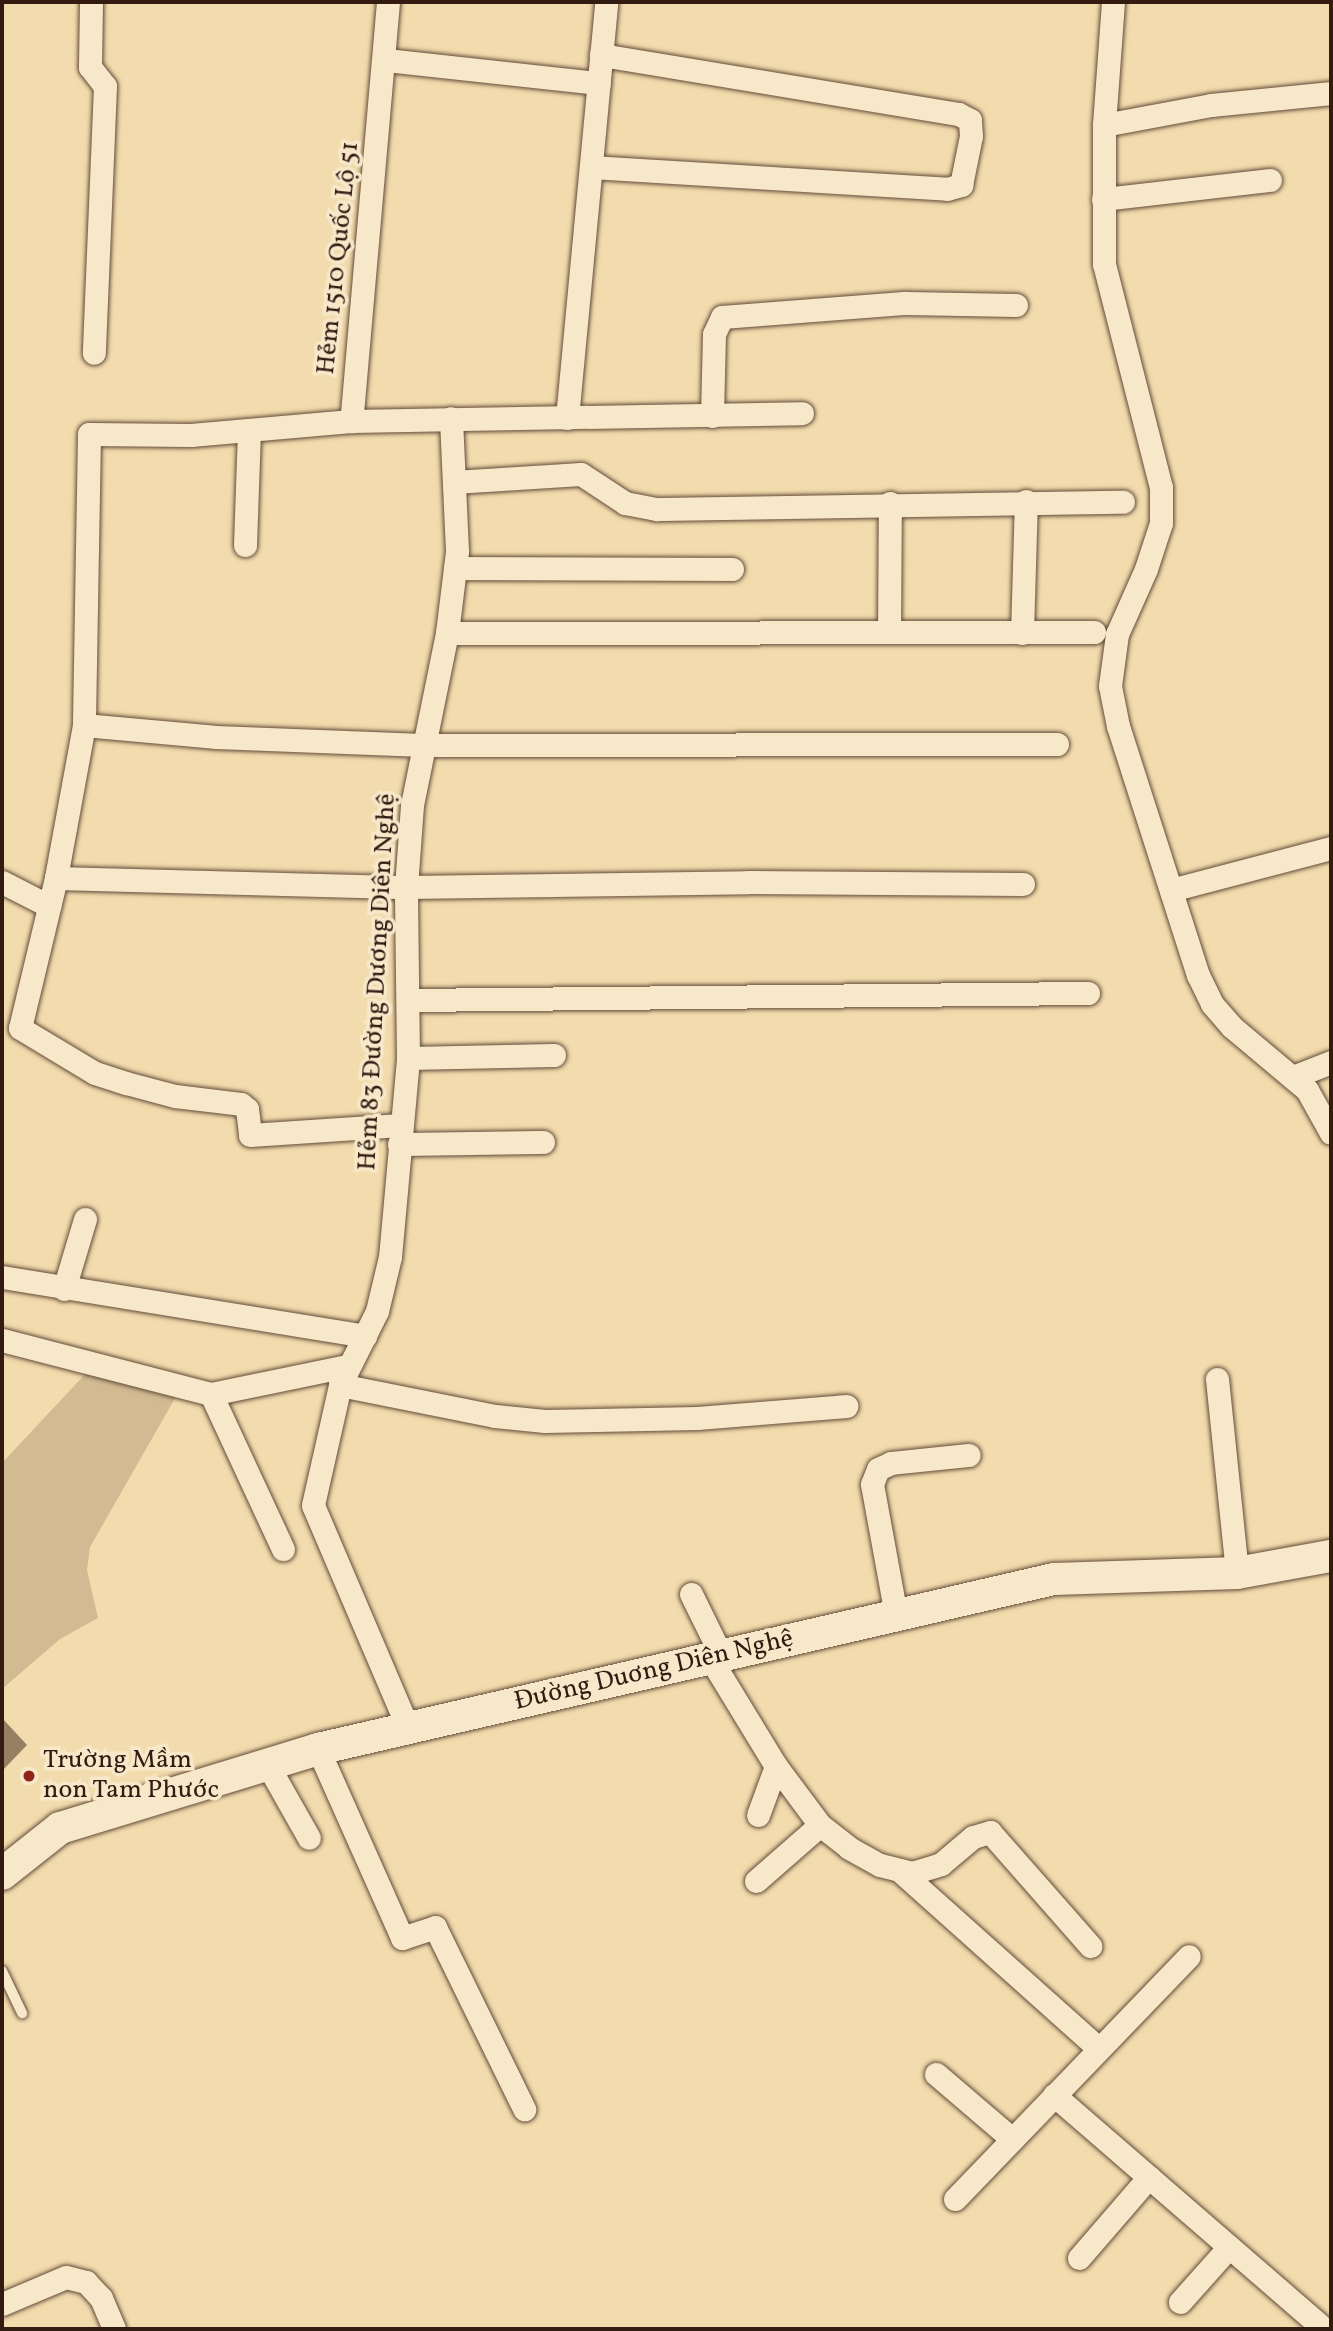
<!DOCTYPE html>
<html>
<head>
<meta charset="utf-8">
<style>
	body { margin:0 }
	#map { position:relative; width:1333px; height:2331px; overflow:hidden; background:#f2dbad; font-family:Vollkorn,serif }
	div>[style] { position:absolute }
	.green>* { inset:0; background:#d2ba93 }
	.building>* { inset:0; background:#967f63 }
	.roads { filter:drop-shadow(0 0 2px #634b39) drop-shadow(0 0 2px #634b39) }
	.lane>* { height:10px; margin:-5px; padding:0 5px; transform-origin:5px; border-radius:5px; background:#f7e8ca }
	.street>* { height:23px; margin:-11.5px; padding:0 11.5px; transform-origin:11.5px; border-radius:11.5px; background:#f7e8ca }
	.secondary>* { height:32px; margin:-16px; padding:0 16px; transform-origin:16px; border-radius:16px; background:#f7e8ca }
	.dots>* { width:19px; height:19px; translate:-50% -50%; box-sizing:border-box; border:4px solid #f7e8ca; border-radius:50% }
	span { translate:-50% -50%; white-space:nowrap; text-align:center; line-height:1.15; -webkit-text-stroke:7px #f7e8ca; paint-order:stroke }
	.street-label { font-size:26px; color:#331b12 }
	.poi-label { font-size:26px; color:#331b12 }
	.left { translate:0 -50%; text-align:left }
	.frame { position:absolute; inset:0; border:4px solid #331b12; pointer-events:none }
</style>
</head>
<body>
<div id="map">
	<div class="green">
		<i style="clip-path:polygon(89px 1370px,178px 1393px,90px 1547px,87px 1570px,98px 1618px,60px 1639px,2px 1689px,2px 1463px)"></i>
	</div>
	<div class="building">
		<i style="clip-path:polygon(2px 1718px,27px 1745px,2px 1771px)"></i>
	</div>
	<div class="roads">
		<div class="lane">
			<i style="left:2px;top:1971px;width:47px;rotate:64.5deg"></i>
		</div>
		<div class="street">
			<i style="left:91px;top:2px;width:65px;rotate:90.9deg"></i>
			<i style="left:90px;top:67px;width:24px;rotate:52deg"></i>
			<i style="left:105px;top:86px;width:267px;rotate:92.4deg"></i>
			<i style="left:388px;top:2px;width:421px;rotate:95deg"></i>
			<i style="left:351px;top:421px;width:451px;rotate:-1deg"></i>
			<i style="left:1113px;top:2px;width:123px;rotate:94.2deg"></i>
			<i style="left:1104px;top:125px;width:139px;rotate:90deg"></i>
			<i style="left:1104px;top:264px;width:230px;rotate:75.7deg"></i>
			<i style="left:1161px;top:487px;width:36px;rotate:90deg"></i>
			<i style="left:1161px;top:523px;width:48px;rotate:108.1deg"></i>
			<i style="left:1146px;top:569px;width:71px;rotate:114deg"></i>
			<i style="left:1117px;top:634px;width:52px;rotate:97.7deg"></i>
			<i style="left:1110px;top:686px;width:41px;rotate:78.7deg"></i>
			<i style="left:1118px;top:726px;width:262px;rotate:72.2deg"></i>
			<i style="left:1198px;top:975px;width:32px;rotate:64deg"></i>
			<i style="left:1212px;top:1004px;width:30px;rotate:49deg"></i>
			<i style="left:1232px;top:1027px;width:98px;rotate:40deg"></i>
			<i style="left:1307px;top:1090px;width:49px;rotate:60.8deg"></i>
			<i style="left:386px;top:60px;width:214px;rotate:6.2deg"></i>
			<i style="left:1104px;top:125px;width:109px;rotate:-10.6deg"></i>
			<i style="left:1211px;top:105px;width:121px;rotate:-5.7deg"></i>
			<i style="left:591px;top:167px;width:357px;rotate:3.5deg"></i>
			<i style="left:947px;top:189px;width:15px;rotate:-16deg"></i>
			<i style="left:961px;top:185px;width:50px;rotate:-78.5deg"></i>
			<i style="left:971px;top:136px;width:16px;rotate:-94deg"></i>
			<i style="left:970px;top:120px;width:13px;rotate:-153deg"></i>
			<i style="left:958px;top:114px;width:362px;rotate:-170.6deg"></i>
			<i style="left:1103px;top:199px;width:168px;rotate:-6.5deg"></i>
			<i style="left:712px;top:416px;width:82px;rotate:-88.6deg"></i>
			<i style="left:714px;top:334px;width:19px;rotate:-65deg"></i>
			<i style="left:722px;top:317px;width:185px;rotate:-4.4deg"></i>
			<i style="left:906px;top:303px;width:110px;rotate:1deg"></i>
			<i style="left:567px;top:418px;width:418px;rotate:-84.6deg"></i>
			<i style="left:351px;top:421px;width:161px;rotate:175deg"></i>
			<i style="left:191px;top:435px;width:102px;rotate:-179.4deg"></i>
			<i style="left:89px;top:434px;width:291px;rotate:91deg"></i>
			<i style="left:84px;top:725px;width:156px;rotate:100.4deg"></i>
			<i style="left:56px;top:878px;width:154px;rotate:103.5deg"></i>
			<i style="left:20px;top:1028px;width:87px;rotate:31deg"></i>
			<i style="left:95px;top:1073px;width:33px;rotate:18deg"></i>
			<i style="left:126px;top:1083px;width:51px;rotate:14.9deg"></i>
			<i style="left:175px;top:1096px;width:66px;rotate:6.9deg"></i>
			<i style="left:241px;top:1104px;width:8px;rotate:40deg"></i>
			<i style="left:247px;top:1109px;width:26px;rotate:83deg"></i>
			<i style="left:250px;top:1135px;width:151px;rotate:-3.8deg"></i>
			<i style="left:454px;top:482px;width:127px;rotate:-3.6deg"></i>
			<i style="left:581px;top:474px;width:53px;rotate:33.4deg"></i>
			<i style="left:625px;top:503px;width:33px;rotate:11deg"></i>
			<i style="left:657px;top:509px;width:466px;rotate:-0.9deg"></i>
			<i style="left:245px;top:545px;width:115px;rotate:-88deg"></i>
			<i style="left:455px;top:568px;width:277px;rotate:0.2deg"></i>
			<i style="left:889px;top:632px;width:129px;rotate:-89.6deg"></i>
			<i style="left:447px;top:633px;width:647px;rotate:-0.09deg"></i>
			<i style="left:1022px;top:633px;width:132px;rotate:-88.3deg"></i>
			<i style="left:84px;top:725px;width:133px;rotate:5.2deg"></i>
			<i style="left:216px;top:737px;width:207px;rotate:2.2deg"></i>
			<i style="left:423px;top:745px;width:634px;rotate:-0.09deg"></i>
			<i style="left:56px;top:878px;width:350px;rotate:1.5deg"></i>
			<i style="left:406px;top:887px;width:342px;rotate:-0.8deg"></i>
			<i style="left:748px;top:882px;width:275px;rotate:0.4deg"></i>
			<i style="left:2px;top:882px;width:53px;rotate:27.1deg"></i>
			<i style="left:1171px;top:890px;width:165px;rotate:-14.7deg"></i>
			<i style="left:408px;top:1000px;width:680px;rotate:-0.59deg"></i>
			<i style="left:408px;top:1058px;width:146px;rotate:-1.2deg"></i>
			<i style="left:1293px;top:1077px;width:41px;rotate:-21.5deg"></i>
			<i style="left:399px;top:1144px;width:144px;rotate:-0.8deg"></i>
			<i style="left:2px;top:1277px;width:368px;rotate:9.2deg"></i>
			<i style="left:64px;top:1289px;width:73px;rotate:-73.3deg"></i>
			<i style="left:2px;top:1340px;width:216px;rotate:14.5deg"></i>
			<i style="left:211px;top:1394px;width:140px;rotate:-11.6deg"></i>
			<i style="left:1217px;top:1379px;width:195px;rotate:84.1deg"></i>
			<i style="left:340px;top:1385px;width:158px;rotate:11.3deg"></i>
			<i style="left:495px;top:1416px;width:50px;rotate:5.7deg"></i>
			<i style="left:545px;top:1421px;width:152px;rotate:-1.1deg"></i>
			<i style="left:697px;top:1418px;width:150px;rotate:-4.6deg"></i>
			<i style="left:211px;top:1394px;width:171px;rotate:65.1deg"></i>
			<i style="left:691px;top:1594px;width:68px;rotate:63.8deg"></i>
			<i style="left:896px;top:1615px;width:133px;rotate:-100.4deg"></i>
			<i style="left:872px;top:1484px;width:16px;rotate:-68deg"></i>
			<i style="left:878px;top:1469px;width:14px;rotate:-25deg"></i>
			<i style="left:891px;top:1463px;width:78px;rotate:-5.9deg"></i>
			<i style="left:710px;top:1658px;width:127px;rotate:58.6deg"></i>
			<i style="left:776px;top:1766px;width:74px;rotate:53.3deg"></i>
			<i style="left:820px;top:1825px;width:37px;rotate:38deg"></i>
			<i style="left:849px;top:1848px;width:35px;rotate:29deg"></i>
			<i style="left:880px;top:1865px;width:33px;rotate:14deg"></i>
			<i style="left:912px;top:1873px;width:30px;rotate:-17deg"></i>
			<i style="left:941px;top:1864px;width:42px;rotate:-40.2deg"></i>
			<i style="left:973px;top:1837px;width:18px;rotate:-16deg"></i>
			<i style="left:990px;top:1832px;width:152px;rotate:48.7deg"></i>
			<i style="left:408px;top:1728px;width:242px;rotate:-113.1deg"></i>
			<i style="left:313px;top:1505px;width:123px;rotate:-77.3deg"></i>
			<i style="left:340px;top:1385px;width:83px;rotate:-63.4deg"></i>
			<i style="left:377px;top:1311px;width:56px;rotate:-76.5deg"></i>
			<i style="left:390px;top:1257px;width:200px;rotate:-84.8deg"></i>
			<i style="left:408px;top:1058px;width:171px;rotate:-90.7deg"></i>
			<i style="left:406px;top:887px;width:82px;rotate:-85.8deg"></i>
			<i style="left:412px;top:805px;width:176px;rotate:-78.5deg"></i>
			<i style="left:447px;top:633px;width:83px;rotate:-83deg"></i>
			<i style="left:457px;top:551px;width:133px;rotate:-92.6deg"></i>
			<i style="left:318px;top:1749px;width:207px;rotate:66deg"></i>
			<i style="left:402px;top:1938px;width:35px;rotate:-18deg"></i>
			<i style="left:435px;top:1927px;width:203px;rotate:63.9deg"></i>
			<i style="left:266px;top:1762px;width:87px;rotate:60.5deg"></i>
			<i style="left:758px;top:1815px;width:52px;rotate:-69.8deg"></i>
			<i style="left:899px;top:1870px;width:268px;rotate:41.8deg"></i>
			<i style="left:756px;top:1881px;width:85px;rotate:-41.2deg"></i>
			<i style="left:936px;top:2074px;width:100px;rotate:40.5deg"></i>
			<i style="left:1054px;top:2095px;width:357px;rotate:40.9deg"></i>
			<i style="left:955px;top:2199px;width:337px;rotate:-46.1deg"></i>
			<i style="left:1079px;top:2258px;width:107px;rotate:-49.2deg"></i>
			<i style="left:1180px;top:2302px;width:74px;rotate:-48.3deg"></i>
			<i style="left:2px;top:2304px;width:69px;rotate:-22.9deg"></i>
			<i style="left:66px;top:2277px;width:21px;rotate:14deg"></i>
			<i style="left:86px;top:2282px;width:22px;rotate:47deg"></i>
			<i style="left:101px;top:2298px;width:34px;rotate:67deg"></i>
		</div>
		<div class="secondary">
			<i style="left:2px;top:1874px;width:74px;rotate:-38.4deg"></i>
			<i style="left:60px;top:1828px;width:270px;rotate:-17deg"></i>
			<i style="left:318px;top:1749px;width:755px;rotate:-13.01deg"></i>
			<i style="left:1054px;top:1579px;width:183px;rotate:-1.9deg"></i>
			<i style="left:1237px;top:1573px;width:96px;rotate:-10.3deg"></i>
		</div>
	</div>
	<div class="dots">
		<i style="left:29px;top:1776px;background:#8f2418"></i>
	</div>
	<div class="street-label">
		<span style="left:339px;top:258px;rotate:-84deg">Hẻm 1510 Quốc Lộ 51</span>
		<span style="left:378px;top:982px;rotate:-87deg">Hẻm 83 Đường Dương Diên Nghệ</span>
		<span style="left:654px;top:1671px;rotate:-13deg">Đường Duơng Diên Nghệ</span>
	</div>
	<div class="poi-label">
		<span class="left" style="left:43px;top:1776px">Trường Mầm<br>non Tam Phước</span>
	</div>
	<div class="frame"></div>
</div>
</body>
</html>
